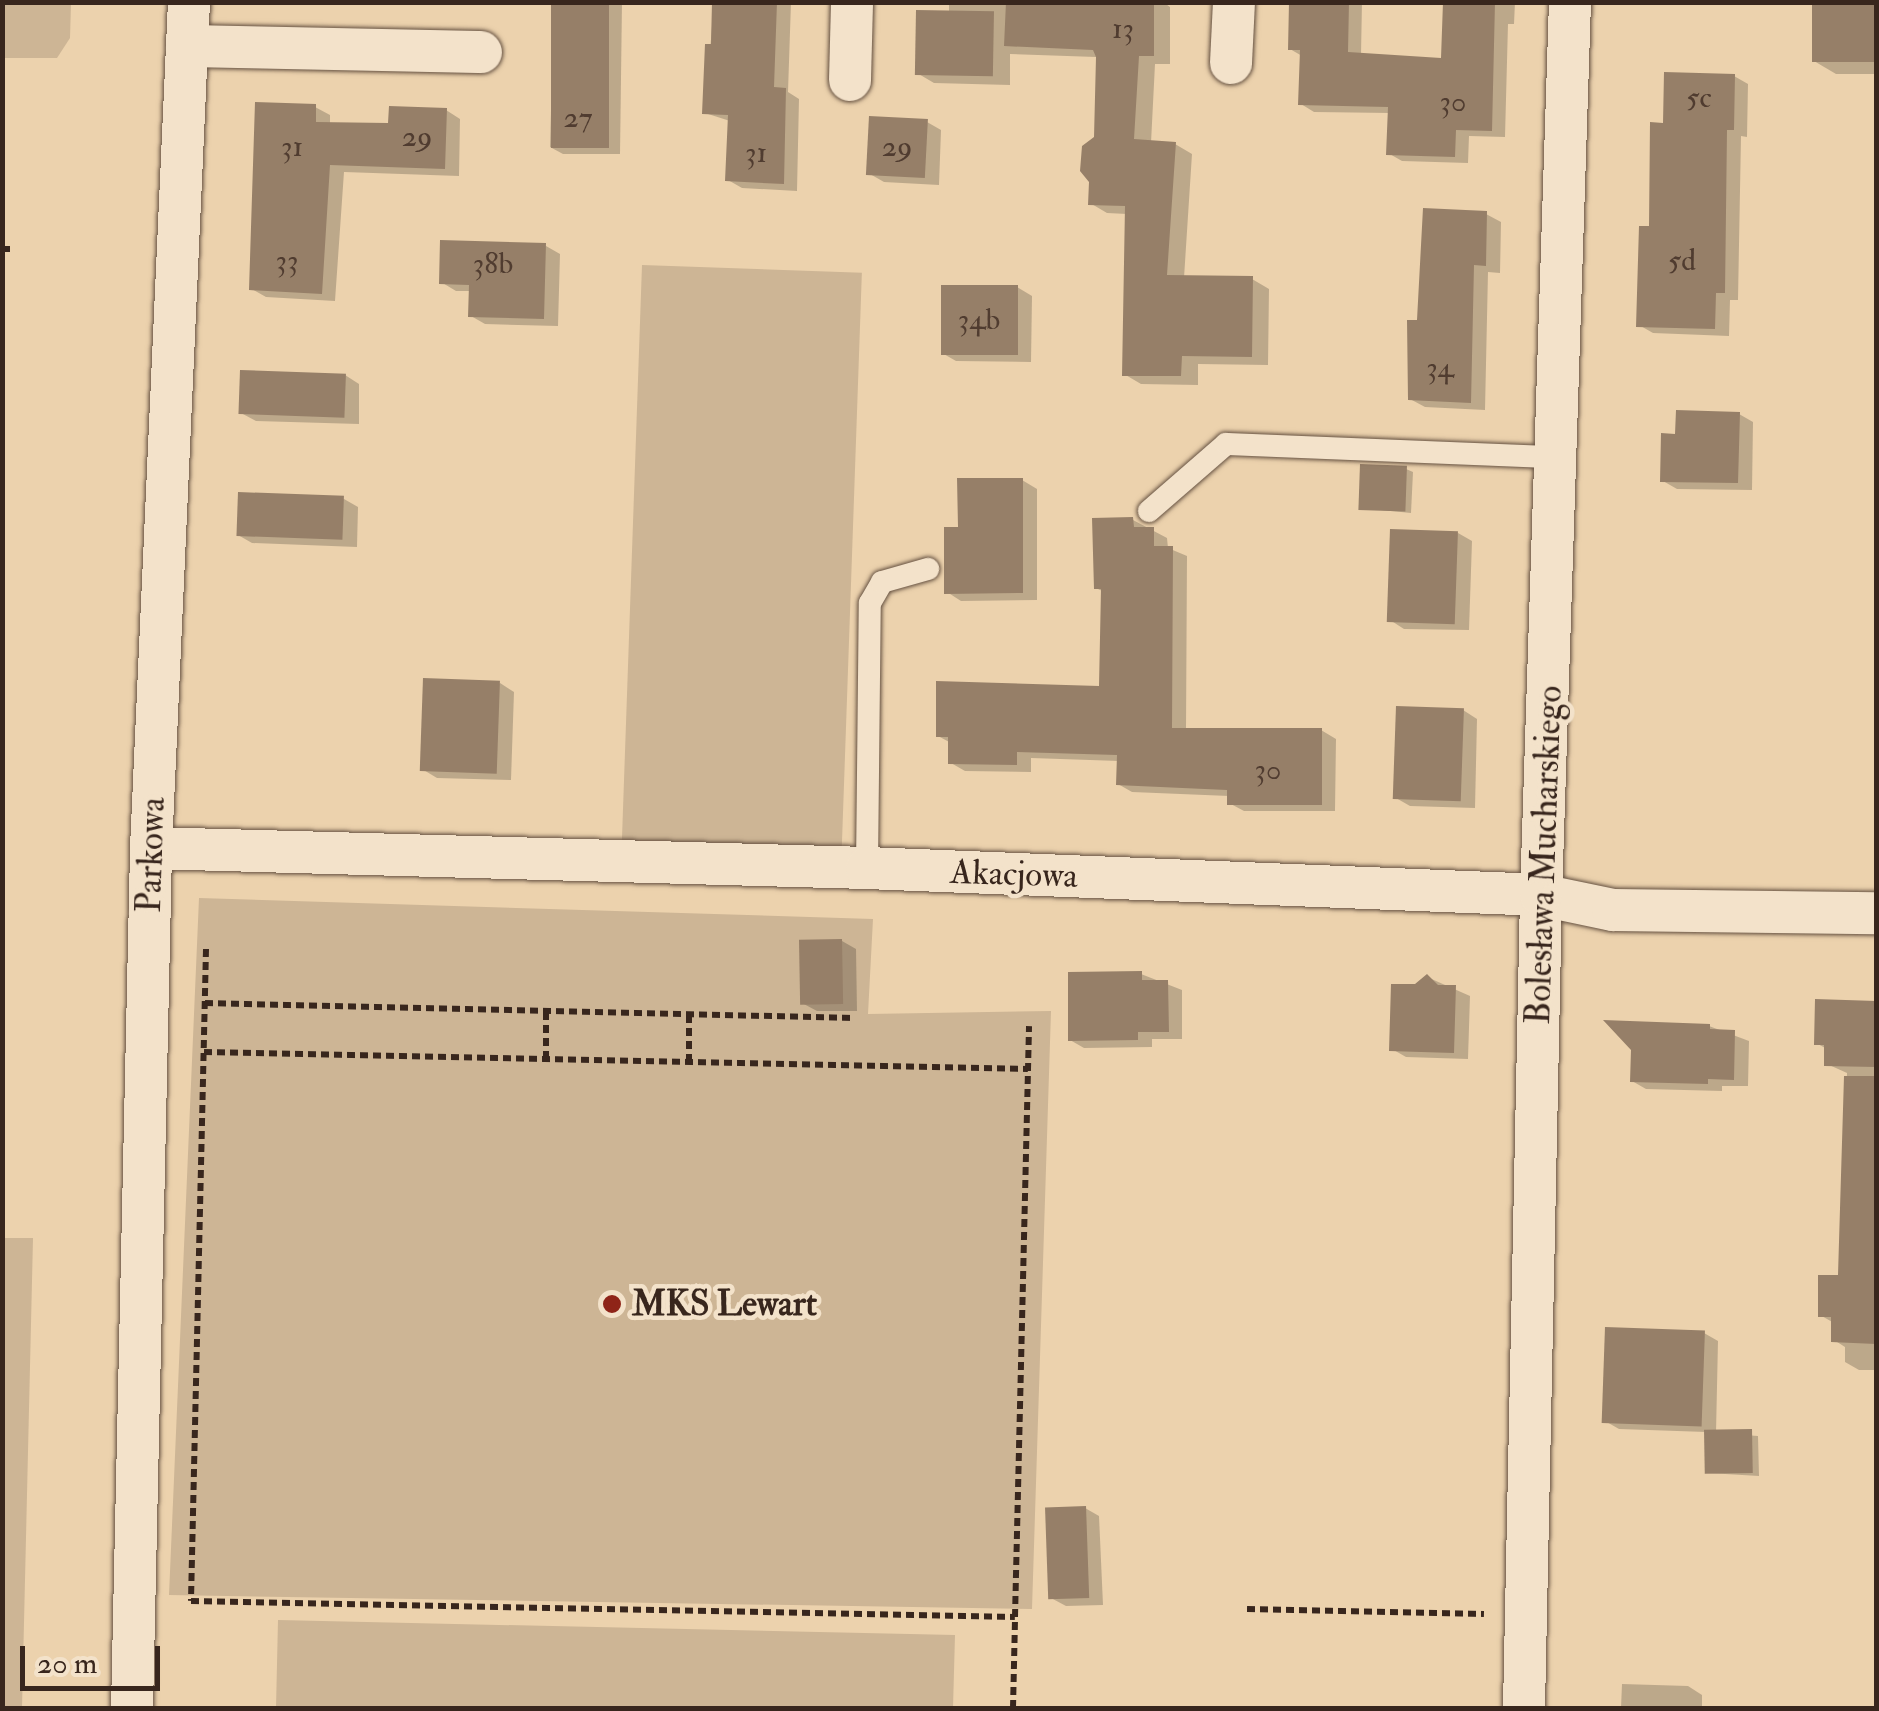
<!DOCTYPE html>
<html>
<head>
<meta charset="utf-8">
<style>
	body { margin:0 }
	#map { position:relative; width:1879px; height:1711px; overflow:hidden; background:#ecd2ad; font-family:"IM FELL Double Pica",serif }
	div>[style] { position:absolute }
	.green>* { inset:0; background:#cdb595; transform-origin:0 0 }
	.shadow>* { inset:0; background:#0003 }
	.building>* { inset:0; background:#967f68; transform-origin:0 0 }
	.path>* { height:6px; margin-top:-3px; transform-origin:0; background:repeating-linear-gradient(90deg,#38261d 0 8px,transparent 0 13px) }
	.roads { filter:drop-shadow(0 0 2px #655141) drop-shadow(0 0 2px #655141) }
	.service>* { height:22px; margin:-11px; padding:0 11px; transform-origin:11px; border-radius:11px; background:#f3e2ca }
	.minor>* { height:42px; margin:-21px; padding:0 21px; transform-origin:21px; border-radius:21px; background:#f3e2ca }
	.dots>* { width:28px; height:28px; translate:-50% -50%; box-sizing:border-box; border:5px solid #f3e2ca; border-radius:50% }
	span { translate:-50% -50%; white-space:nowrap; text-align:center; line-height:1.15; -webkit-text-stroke:9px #f3e2ca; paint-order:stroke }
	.number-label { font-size:30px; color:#503c30 }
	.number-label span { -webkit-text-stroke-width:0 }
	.street-label { font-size:35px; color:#38261d }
	.poi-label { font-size:35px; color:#38261d; font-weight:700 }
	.left { translate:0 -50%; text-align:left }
	.frame { position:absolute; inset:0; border:5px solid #38261d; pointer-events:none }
	.scale { position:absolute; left:20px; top:1646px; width:140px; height:45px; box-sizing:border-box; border:5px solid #38261d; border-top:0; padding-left:12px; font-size:30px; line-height:35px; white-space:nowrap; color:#38261d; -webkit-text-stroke:8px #f3e2ca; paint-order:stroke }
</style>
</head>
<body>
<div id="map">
	<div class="green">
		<i style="clip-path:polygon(3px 2px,71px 3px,70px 38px,57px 58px,3px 58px)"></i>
		<i style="left:642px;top:265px;width:220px;height:599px;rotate:2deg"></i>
		<i style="clip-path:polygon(199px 898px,873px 919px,868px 1014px,1051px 1011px,1032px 1609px,169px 1595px)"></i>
		<i style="clip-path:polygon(3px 1238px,33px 1238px,22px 1708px,2px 1708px)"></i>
		<i style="clip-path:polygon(278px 1620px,955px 1635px,953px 1708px,276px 1708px)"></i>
	</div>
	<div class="shadow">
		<i style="clip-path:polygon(554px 2px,622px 2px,620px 154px,563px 154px,550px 147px)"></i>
		<i style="clip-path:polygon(714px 2px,791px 2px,788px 92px,799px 99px,797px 191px,742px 188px,728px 180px,730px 121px,705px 113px)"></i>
		<i style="clip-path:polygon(949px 2px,1163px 2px,1170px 7px,1170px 64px,1155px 64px,1151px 143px,1175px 144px,1192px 154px,1184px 278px,1252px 279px,1269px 289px,1268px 365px,1198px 364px,1198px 385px,1141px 384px,1124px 374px,1127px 214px,1107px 213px,1090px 203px,1096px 139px,1096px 57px,1010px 54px,1010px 85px,934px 83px,917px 73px,949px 13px)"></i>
		<i style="clip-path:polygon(1291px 2px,1362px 2px,1361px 55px,1444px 61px,1445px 2px,1515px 2px,1514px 24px,1508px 24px,1505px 137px,1469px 136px,1468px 163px,1402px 161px,1388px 153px,1390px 113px,1314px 112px,1301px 104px,1302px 56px,1290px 49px)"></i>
		<i style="clip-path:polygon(1814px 2px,1876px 2px,1876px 74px,1836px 74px,1814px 61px)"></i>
		<i style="clip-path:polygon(1734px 76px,1748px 84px,1747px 137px,1741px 136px,1738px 300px,1730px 300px,1729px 336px,1653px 333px,1639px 325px,1651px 229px)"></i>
		<i style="clip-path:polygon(315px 107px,330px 115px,330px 125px,391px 126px,446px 110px,460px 119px,459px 176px,344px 172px,335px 301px,266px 297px,252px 289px)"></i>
		<i style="clip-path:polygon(927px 122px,941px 130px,939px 185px,884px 182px,870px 174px)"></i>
		<i style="clip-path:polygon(1486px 214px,1501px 222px,1500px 273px,1488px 272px,1485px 410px,1425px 407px,1410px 399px,1419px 323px)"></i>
		<i style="clip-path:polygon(546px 246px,560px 254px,558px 326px,485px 324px,471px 316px,471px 291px,456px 291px,441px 282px)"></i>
		<i style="clip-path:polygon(1017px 287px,1032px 296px,1031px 362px,956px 361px,942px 353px)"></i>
		<i style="clip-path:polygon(345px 375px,359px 384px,359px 424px,256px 421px,241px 413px)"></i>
		<i style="clip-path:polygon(1739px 414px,1753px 422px,1752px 490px,1677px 489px,1663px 481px,1678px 436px)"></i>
		<i style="clip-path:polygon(1406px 469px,1413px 472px,1411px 513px,1361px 508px)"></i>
		<i style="clip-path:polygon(1022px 480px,1037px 489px,1037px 600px,961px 601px,947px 592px,961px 530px)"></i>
		<i style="clip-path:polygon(344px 499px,358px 507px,357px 547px,252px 543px,238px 535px)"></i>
		<i style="clip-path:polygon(1133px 520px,1167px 538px,1168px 548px,1187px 556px,1186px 730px,1321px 730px,1336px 739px,1335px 811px,1244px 811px,1229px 803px,1229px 796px,1132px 792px,1118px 784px,1119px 761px,1031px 758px,1031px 772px,965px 771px,951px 763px,951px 743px,938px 736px,1101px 688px,1104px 592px,1096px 588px)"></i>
		<i style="clip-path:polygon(1458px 533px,1472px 541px,1469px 630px,1404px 629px,1390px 620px)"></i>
		<i style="clip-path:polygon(500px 683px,514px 692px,511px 780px,437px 778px,422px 769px)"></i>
		<i style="clip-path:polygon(1463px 710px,1477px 719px,1475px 808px,1410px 806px,1396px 798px)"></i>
		<i style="clip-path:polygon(842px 941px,856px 949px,857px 1011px,817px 1011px,802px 1003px)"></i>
		<i style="clip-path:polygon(1141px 974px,1182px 990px,1182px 1039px,1152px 1039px,1152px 1047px,1084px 1048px,1070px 1040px)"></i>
		<i style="clip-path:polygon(1427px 977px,1470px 996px,1468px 1059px,1406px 1057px,1392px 1049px,1416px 987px)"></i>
		<i style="clip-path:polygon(1818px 1002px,1876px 1004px,1876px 1370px,1859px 1370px,1845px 1362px,1845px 1347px,1834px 1340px,1834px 1323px,1820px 1315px,1841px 1278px,1847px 1073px,1827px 1064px,1827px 1049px,1816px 1043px)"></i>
		<i style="clip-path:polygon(1709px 1026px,1749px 1041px,1748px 1086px,1722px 1086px,1722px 1091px,1646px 1089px,1632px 1081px)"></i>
		<i style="clip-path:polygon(1704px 1333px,1718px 1341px,1716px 1433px,1758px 1436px,1759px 1476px,1708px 1473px,1706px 1432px,1619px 1429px,1605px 1421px)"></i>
		<i style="clip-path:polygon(1085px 1508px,1099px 1516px,1103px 1605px,1066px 1606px,1051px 1598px)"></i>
		<i style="clip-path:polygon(1622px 1684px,1688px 1686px,1702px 1695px,1702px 1708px,1621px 1708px)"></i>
	</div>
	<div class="building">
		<i style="left:551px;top:2px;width:58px;height:146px"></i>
		<i style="clip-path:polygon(712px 2px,777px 2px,774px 87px,786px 88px,784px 184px,725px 181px,728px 115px,702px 114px,705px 44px,711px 44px)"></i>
		<i style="clip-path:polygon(1006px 2px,1154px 2px,1154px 56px,1139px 56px,1134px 139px,1176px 142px,1167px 275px,1253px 276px,1252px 357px,1182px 356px,1181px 376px,1122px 376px,1125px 206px,1088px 205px,1089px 182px,1080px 171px,1082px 146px,1094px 137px,1096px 57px,1093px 50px,1004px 46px)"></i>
		<i style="clip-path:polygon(1289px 2px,1349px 2px,1348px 52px,1441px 58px,1443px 2px,1495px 2px,1492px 131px,1456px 130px,1455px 157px,1386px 155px,1388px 107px,1298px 105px,1300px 50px,1288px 50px)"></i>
		<i style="left:1812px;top:2px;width:64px;height:60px"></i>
		<i style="left:916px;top:10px;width:78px;height:65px;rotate:1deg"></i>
		<i style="clip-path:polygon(1664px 72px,1735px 74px,1734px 130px,1727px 130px,1725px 293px,1716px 293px,1715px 329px,1636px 327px,1639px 226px,1649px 226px,1650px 122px,1663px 123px)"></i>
		<i style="clip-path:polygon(255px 102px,316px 104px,316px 122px,388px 123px,389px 106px,447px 108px,445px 169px,330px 165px,322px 294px,249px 290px)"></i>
		<i style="left:869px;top:116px;width:59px;height:59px;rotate:3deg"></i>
		<i style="clip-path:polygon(1423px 208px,1487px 211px,1486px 266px,1474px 265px,1471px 403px,1408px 400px,1407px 320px,1417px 320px)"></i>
		<i style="clip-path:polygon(440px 240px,546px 243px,544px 319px,468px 317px,469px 285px,439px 284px)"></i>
		<i style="left:941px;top:285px;width:77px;height:70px"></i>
		<i style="left:240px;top:370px;width:106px;height:44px;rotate:2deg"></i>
		<i style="clip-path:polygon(1676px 410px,1740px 412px,1738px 483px,1660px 482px,1661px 433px,1675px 434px)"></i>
		<i style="left:1360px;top:464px;width:47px;height:46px;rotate:2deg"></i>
		<i style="clip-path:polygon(957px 478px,1023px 478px,1023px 593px,944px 594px,944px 527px,958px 527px)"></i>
		<i style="left:238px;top:492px;width:106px;height:44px;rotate:2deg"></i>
		<i style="clip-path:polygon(1133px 517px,1134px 527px,1154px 527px,1154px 546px,1173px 546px,1172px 728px,1322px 728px,1322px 805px,1227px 805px,1227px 790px,1116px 785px,1117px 755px,1017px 752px,1017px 765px,948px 764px,948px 737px,936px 737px,936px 681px,1099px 686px,1101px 589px,1094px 589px,1092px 518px)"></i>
		<i style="left:1390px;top:529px;width:68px;height:93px;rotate:2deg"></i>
		<i style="left:423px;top:678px;width:77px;height:93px;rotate:2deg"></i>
		<i style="left:1396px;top:706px;width:68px;height:93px;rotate:2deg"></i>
		<i style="left:842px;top:939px;width:65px;height:43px;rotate:89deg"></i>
		<i style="clip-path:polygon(1142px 971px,1142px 980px,1168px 980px,1169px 1032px,1138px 1032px,1138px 1040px,1068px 1041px,1068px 972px)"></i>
		<i style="clip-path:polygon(1427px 974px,1438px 985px,1456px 985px,1454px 1053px,1389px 1051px,1391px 984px,1415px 984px)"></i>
		<i style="clip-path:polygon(1815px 999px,1876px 1001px,1876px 1067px,1824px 1066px,1824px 1045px,1814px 1045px)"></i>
		<i style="clip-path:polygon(1603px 1020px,1710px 1024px,1710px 1029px,1735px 1030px,1734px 1080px,1708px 1079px,1708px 1084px,1630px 1082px,1631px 1050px)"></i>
		<i style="clip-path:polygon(1844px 1076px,1876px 1076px,1876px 1344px,1831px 1342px,1831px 1317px,1818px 1317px,1818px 1275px,1838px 1275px)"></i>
		<i style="left:1605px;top:1327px;width:100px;height:96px;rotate:2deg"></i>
		<i style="left:1752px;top:1429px;width:44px;height:48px;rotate:89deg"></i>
		<i style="left:1086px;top:1506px;width:92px;height:41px;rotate:88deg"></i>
	</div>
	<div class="path">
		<i style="left:2px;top:249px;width:12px"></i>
		<i style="left:206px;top:949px;width:652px;rotate:91.32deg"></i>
		<i style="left:191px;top:1601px;width:824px;rotate:1.11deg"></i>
		<i style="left:1015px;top:1617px;width:591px;rotate:-88.64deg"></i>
		<i style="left:205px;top:1003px;width:649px;rotate:1.32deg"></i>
		<i style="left:204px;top:1052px;width:824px;rotate:1.18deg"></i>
		<i style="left:546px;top:1059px;width:48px;rotate:-90deg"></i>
		<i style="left:689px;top:1062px;width:48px;rotate:-90deg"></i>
		<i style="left:1247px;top:1609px;width:237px;rotate:1.2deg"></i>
		<i style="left:1013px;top:1708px;width:91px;rotate:-88.7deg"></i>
	</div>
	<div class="roads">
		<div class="service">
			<i style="left:1149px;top:511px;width:102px;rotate:-41deg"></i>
			<i style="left:1226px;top:444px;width:330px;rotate:2.3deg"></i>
			<i style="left:867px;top:868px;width:265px;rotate:-89.4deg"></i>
			<i style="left:870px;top:603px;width:24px;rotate:-60deg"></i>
			<i style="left:882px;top:582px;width:48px;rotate:-15.8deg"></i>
		</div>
		<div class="minor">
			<i style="left:187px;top:46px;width:294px;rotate:1.2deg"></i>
			<i style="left:1231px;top:63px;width:61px;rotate:-87.2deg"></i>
			<i style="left:850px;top:80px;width:78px;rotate:-88.5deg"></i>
			<i style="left:151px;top:848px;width:716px;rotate:1.6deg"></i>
			<i style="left:867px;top:868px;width:675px;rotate:2.29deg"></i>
			<i style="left:1541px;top:895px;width:74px;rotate:11.8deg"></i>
			<i style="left:1613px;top:910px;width:263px;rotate:0.7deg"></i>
			<i style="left:132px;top:1708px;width:860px;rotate:-88.73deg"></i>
			<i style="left:151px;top:848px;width:847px;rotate:-87.43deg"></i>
			<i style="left:1524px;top:1708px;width:813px;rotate:-88.8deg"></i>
			<i style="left:1541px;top:895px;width:893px;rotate:-88.14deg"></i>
		</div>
	</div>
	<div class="dots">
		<i style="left:612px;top:1304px;background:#8f2418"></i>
	</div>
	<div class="number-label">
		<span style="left:1123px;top:29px">13</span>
		<span style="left:1699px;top:98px">5c</span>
		<span style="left:1453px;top:102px">30</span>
		<span style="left:578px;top:118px">27</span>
		<span style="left:417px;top:137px">29</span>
		<span style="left:292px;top:147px">31</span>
		<span style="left:897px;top:147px">29</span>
		<span style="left:756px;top:153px">31</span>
		<span style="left:287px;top:261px">33</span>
		<span style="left:1682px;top:261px">5d</span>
		<span style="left:493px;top:264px">38b</span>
		<span style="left:979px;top:320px">34b</span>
		<span style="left:1440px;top:368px">34</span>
		<span style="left:1268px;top:770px">30</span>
	</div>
	<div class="street-label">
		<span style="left:151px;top:855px;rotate:-88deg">Parkowa</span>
		<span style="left:1544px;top:855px;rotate:-88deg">Bolesława Mucharskiego</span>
		<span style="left:1014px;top:874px;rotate:2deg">Akacjowa</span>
	</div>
	<div class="poi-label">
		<span class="left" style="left:632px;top:1304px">MKS Lewart</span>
	</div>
	<div class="frame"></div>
	<div class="scale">20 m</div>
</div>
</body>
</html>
